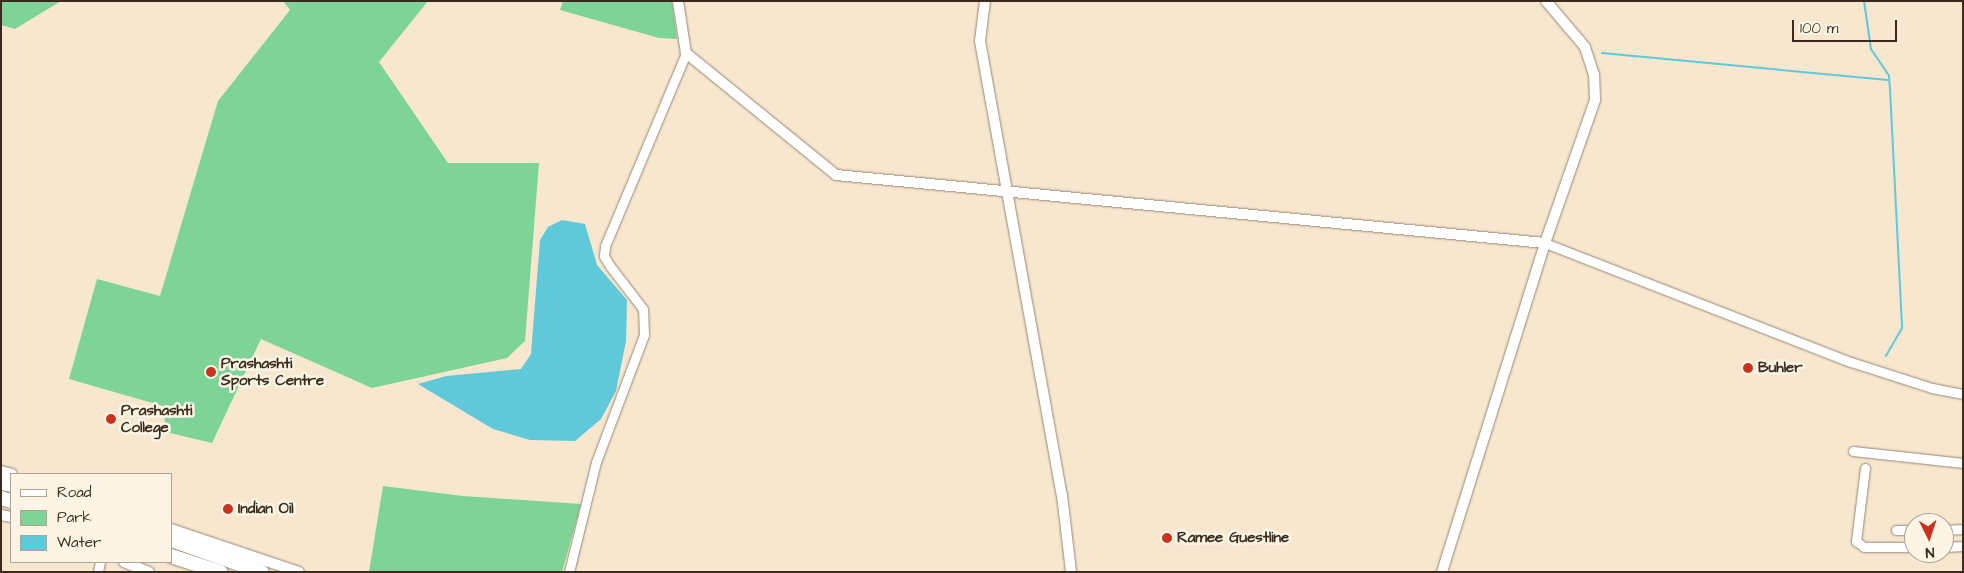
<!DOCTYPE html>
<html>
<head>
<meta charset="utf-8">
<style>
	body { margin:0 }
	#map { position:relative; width:1964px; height:573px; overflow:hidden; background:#f6e7ce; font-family:"Architects Daughter",sans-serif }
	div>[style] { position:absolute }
	.green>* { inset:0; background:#7ed396 }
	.water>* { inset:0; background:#5fc9d9 }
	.stream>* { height:2px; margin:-1px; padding:0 1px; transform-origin:1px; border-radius:1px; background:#5fc9d9 }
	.roads { filter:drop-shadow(0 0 1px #988876) drop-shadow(0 0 1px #988876) }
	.minor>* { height:9px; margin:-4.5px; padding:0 4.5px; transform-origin:4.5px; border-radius:4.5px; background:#fff }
	.tertiary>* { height:10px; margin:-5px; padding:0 5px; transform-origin:5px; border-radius:5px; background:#fff }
	.trunk>* { height:14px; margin:-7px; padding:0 7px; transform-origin:7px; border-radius:7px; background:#fff }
	.dots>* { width:14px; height:14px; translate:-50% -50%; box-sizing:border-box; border:2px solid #fcf5e5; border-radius:50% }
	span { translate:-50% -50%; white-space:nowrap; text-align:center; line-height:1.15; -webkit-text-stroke:5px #fcf5e5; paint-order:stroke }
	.poi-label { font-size:15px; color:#3b2a1e; font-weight:700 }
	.left { translate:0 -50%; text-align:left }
	.frame { position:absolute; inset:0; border:2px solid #3b2a1e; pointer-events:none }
	.legend { position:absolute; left:10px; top:473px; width:162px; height:90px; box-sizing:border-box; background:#fcf5e5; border:1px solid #afa495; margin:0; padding:6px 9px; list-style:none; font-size:15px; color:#3b2a1e }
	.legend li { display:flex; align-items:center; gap:10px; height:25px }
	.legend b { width:25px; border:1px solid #afa495 }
	.north { position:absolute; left:1904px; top:513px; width:50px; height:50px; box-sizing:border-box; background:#fcf5e5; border:1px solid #afa495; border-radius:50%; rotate:176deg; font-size:14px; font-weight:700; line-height:20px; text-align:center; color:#3b2a1e }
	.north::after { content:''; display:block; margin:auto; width:18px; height:22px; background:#c8321e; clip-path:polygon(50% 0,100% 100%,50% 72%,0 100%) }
	.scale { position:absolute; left:1792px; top:20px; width:105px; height:22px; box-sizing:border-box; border:2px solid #3b2a1e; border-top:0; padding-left:6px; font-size:15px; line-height:18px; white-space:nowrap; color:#3b2a1e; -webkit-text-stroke:4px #fcf5e5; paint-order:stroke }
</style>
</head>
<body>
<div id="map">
	<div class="green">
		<i style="clip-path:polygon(1px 1px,61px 1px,15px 29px,1px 25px)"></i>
		<i style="clip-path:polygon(283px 1px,428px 1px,379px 62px,448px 163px,539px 163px,525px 341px,507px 358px,372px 388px,261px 339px,212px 443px,166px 432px,163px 406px,69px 379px,97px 279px,160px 296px,218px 101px,290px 10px)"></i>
		<i style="clip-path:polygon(563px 1px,672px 1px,677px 39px,659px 38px,560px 10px)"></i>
		<i style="clip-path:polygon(383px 486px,463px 496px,581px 504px,562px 572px,369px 572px)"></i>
	</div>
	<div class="water">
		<i style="clip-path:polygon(562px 220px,585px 224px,597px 265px,627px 300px,626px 341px,616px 391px,601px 419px,575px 441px,530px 440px,493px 429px,418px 384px,446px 376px,521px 369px,531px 354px,540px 240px,548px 227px)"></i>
	</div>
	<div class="stream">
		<i style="left:1864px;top:1px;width:49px;rotate:81.7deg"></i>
		<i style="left:1871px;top:49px;width:32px;rotate:56deg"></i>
		<i style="left:1889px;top:76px;width:13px;rotate:86deg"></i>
		<i style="left:1890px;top:89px;width:239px;rotate:87.1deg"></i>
		<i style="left:1902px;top:328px;width:32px;rotate:120deg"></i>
		<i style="left:1602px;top:53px;width:287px;rotate:5.4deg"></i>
	</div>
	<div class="roads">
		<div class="minor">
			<i style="left:1545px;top:243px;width:328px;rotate:21.3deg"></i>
			<i style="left:1851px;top:362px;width:85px;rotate:17.8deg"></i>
			<i style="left:1932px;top:388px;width:32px;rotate:11deg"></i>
			<i style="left:1853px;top:451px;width:111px;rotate:6.2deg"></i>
			<i style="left:1865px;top:468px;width:74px;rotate:97deg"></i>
			<i style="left:1856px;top:541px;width:10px;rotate:37deg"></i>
			<i style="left:1864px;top:547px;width:50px"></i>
			<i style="left:1896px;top:530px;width:18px"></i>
			<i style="left:1944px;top:530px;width:19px;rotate:-3deg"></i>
			<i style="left:1944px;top:547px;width:19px;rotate:-3deg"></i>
			<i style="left:98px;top:572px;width:10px;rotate:-79deg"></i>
			<i style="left:569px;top:572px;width:113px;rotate:-76.2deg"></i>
			<i style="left:596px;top:462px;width:136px;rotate:-69.3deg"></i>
			<i style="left:644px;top:335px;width:26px;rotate:-92deg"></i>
			<i style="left:643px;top:309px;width:54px;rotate:-127.5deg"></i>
			<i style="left:610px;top:266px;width:12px;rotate:-121deg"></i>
			<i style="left:604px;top:256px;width:10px;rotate:-84deg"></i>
			<i style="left:605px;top:246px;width:209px;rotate:-67.2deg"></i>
		</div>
		<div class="tertiary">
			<i style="left:678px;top:1px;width:53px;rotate:81.3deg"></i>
			<i style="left:686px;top:53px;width:193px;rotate:39.1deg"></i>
			<i style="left:836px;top:175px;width:712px;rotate:5.48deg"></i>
			<i style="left:985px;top:1px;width:40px;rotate:97.1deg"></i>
			<i style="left:980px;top:41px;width:461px;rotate:79.8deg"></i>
			<i style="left:1062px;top:495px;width:78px;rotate:83.3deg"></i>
			<i style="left:1px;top:471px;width:11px;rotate:15deg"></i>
			<i style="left:1px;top:515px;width:10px;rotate:11deg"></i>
			<i style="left:171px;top:529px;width:135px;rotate:18.6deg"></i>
			<i style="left:124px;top:562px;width:27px;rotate:22deg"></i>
			<i style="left:1442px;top:572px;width:345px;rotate:-72.6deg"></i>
			<i style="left:1545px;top:243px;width:151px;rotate:-70.7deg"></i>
			<i style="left:1595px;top:100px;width:25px;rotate:-92deg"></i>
			<i style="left:1594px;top:75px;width:29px;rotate:-108deg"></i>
			<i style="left:1585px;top:47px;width:60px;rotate:-130.3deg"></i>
		</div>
		<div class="trunk">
			<i style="left:1px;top:483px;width:10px;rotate:11deg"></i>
			<i style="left:1px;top:498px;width:10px;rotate:17deg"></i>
			<i style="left:171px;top:540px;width:96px;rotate:19.4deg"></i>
			<i style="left:171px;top:556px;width:52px;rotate:18.1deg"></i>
		</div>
	</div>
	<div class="dots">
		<i style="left:1748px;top:368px;background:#c8321e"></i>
		<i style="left:211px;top:372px;background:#c8321e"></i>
		<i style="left:111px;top:419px;background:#c8321e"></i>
		<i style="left:228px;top:509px;background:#c8321e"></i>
		<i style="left:1167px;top:538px;background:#c8321e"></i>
	</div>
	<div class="poi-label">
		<span class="left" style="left:221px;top:372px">Prashashti<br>Sports Centre</span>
		<span class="left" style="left:1758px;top:368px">Buhler</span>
		<span class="left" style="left:121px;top:419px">Prashashti<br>College</span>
		<span class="left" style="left:238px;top:509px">Indian Oil</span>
		<span class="left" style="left:1177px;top:538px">Ramee Guestline</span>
	</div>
	<div class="frame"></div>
	<ul class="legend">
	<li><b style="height:6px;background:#fff"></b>Road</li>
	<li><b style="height:14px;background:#7ed396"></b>Park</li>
	<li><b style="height:14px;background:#5fc9d9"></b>Water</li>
	</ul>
	<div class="north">N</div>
	<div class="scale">100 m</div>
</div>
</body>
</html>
